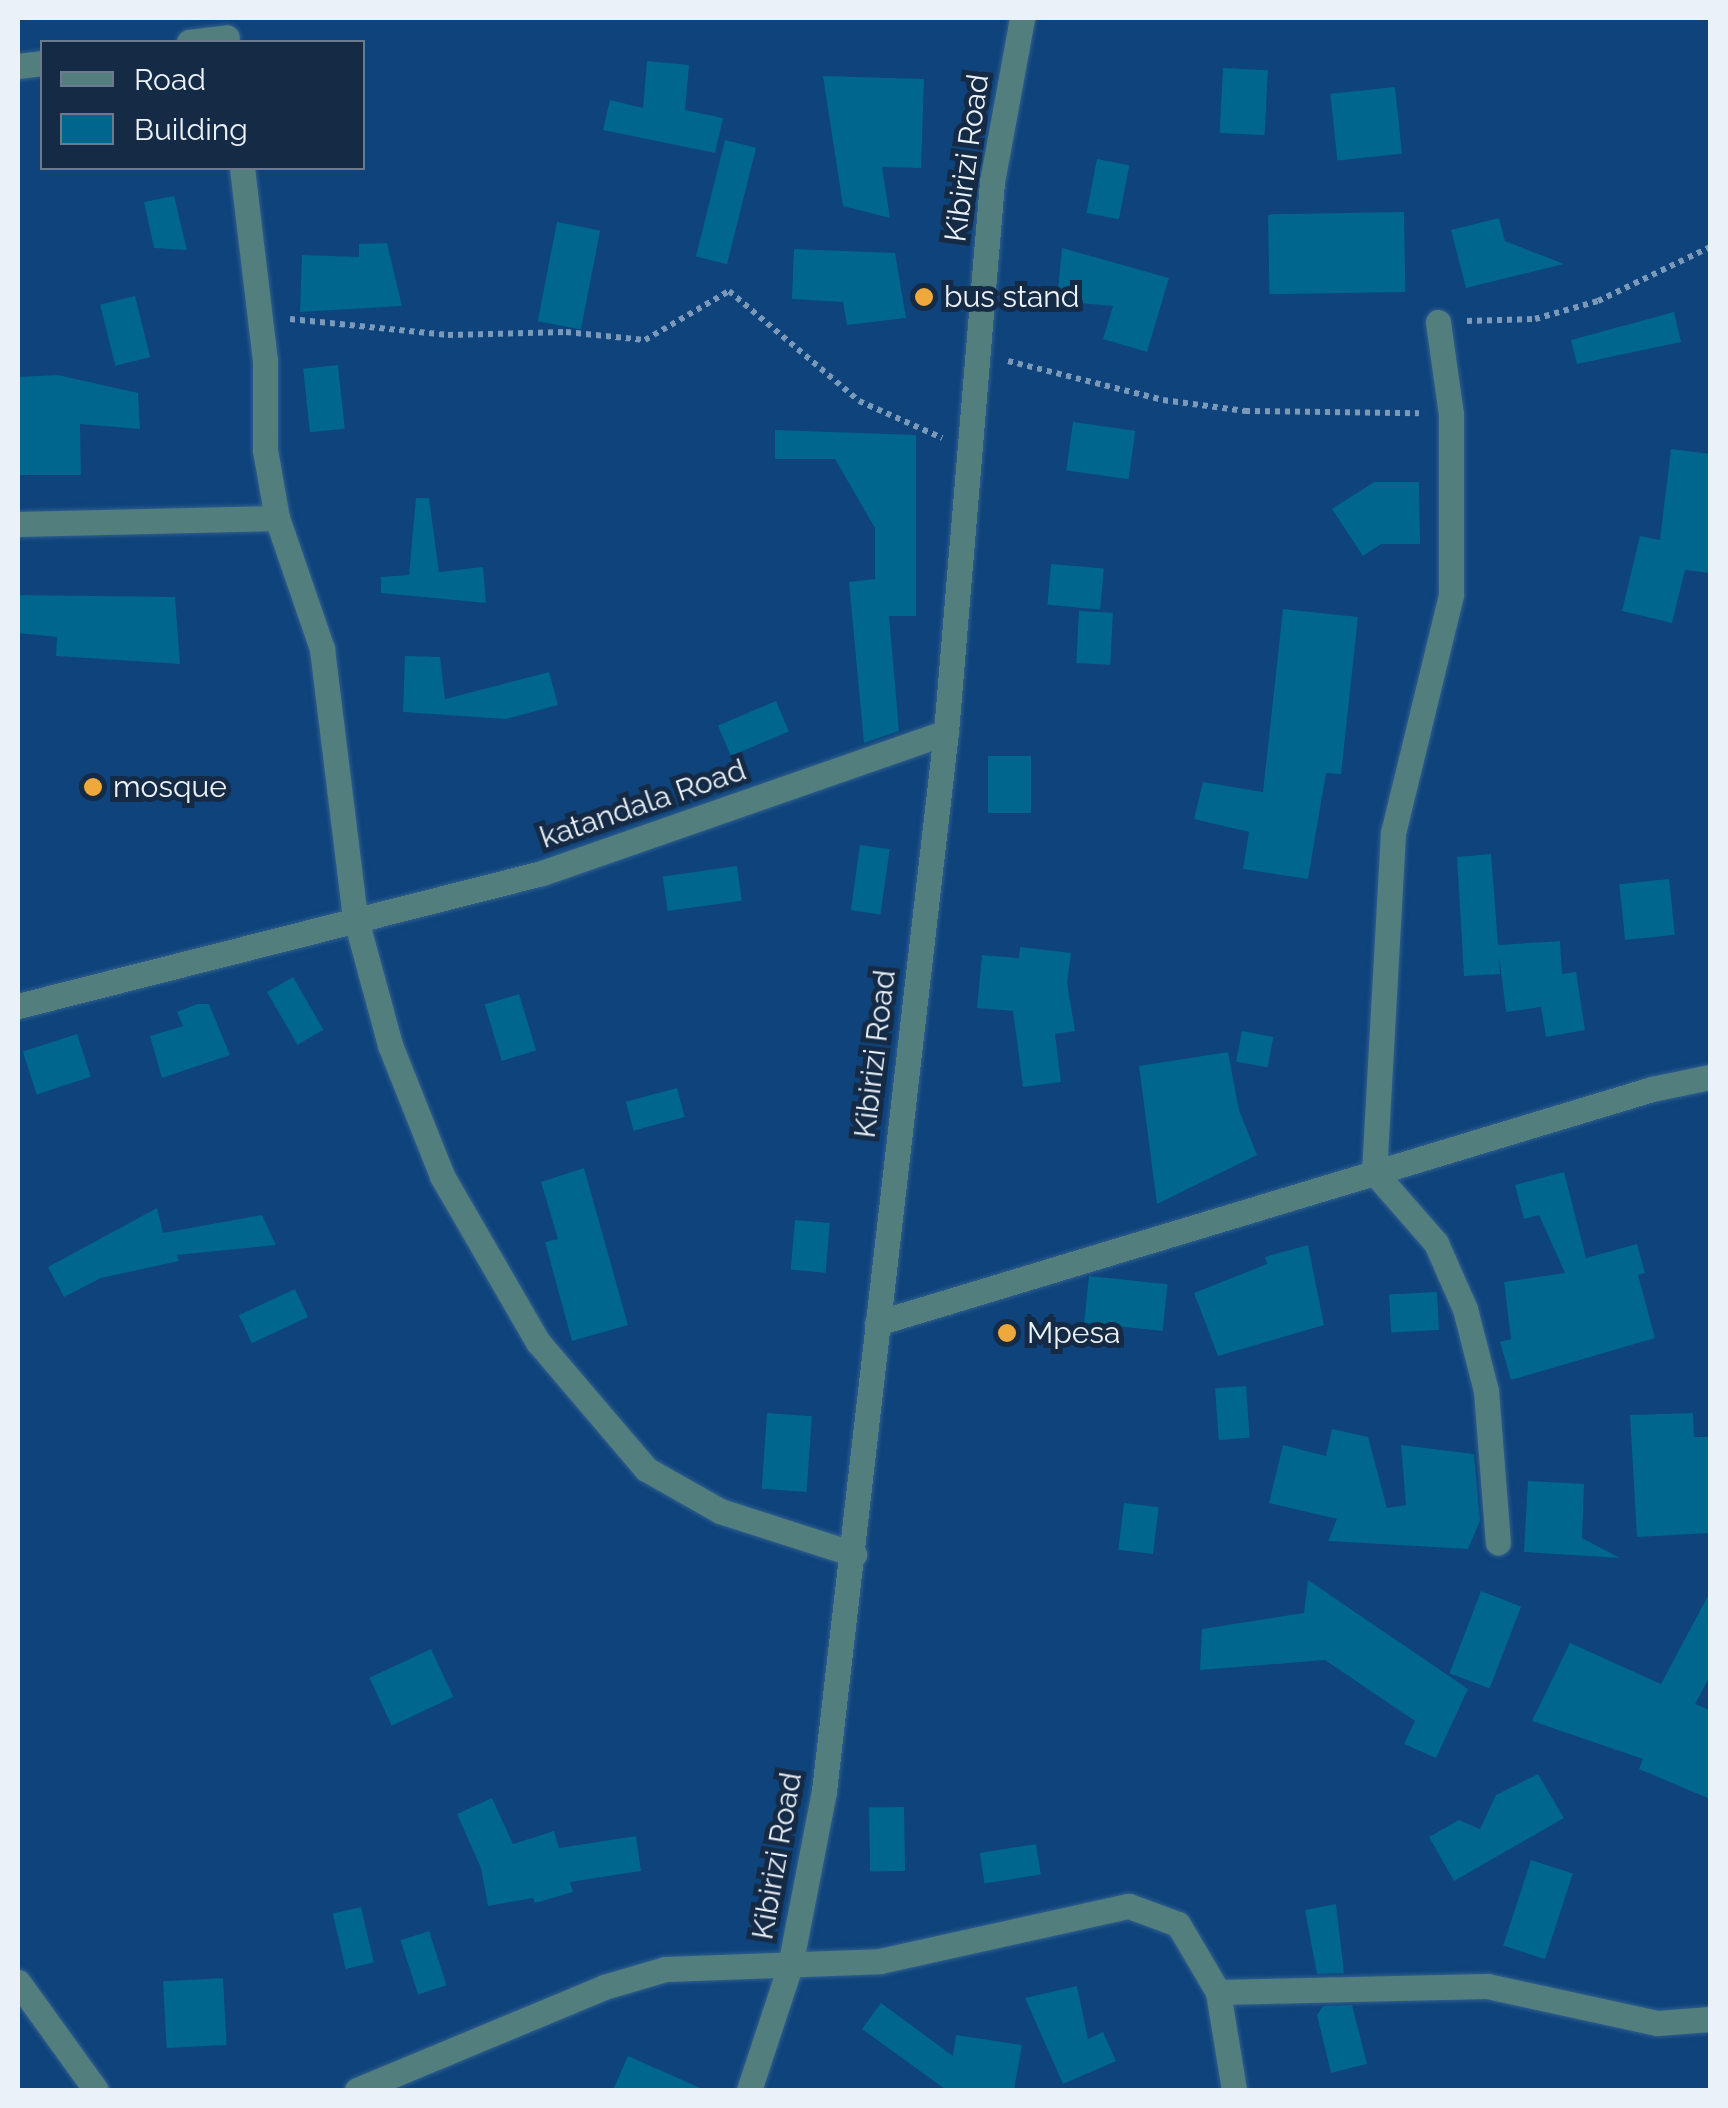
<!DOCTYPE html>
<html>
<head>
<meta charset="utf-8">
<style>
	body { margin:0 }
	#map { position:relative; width:1728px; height:2108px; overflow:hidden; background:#0e437b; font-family:Raleway,sans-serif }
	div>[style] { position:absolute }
	.building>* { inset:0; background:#00668d; transform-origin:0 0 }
	.path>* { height:6px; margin-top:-3px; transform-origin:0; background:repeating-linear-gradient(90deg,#7b99b9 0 5px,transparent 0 10px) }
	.roads { filter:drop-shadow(0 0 2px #315f8f) drop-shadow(0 0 2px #315f8f) }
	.minor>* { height:25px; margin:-12.5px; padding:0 12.5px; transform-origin:12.5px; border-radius:12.5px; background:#527f7e }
	.dots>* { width:28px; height:28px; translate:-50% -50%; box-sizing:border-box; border:5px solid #152a44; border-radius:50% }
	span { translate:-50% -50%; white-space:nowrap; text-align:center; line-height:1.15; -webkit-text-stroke:10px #152a44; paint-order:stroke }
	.street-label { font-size:30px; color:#ebf1f8 }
	.poi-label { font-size:30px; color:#ebf1f8 }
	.left { translate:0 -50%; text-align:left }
	.frame { position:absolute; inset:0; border:20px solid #ebf1f8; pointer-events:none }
	.legend { position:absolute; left:40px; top:40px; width:325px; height:130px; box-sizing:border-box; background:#152a44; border:2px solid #6b7a8c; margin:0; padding:12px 18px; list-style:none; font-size:30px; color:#ebf1f8 }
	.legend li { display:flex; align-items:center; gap:20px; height:50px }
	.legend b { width:50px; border:2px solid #6b7a8c }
</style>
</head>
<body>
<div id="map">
	<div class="building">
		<i style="clip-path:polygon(647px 61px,689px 65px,685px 110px,723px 118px,715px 153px,603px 130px,610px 100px,643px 108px)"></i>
		<i style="left:1223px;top:68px;width:45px;height:65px;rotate:3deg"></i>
		<i style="clip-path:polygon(823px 76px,924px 79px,921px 168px,882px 167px,890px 218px,843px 206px)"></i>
		<i style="left:1395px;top:87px;width:67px;height:65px;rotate:84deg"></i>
		<i style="left:725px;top:140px;width:32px;height:120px;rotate:14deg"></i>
		<i style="left:1097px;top:159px;width:33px;height:55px;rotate:11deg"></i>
		<i style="clip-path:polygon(174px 196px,187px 250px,154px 248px,144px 202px)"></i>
		<i style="left:1404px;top:212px;width:80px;height:136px;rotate:89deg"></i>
		<i style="clip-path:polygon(1499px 218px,1505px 241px,1564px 264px,1466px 288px,1451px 230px)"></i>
		<i style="left:557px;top:222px;width:44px;height:101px;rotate:11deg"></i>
		<i style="clip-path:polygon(387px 243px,402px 306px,300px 312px,302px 255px,359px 257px,359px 244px)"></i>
		<i style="clip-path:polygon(1062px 248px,1169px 278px,1147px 352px,1103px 339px,1113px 306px,1057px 301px)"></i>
		<i style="clip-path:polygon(794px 249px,895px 253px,906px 318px,847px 325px,843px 302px,792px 299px)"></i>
		<i style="left:135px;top:296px;width:63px;height:36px;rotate:76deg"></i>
		<i style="clip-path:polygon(1674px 312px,1681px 342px,1577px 364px,1571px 340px)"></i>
		<i style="left:338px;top:365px;width:64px;height:35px;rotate:84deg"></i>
		<i style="clip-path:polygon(58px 375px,138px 393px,140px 429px,80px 424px,81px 475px,18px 475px,18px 377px)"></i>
		<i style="left:1073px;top:422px;width:63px;height:49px;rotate:8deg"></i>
		<i style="clip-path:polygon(775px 430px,916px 435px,916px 616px,889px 616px,899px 731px,864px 743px,849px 582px,875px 579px,875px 528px,835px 459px,775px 459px)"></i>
		<i style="clip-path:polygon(1671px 449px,1710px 454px,1710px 573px,1685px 570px,1672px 623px,1622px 611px,1640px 536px,1660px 540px)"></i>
		<i style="clip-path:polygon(1374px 482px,1419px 482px,1420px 544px,1381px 544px,1363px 556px,1332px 509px)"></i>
		<i style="clip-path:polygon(416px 498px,429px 498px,439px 572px,483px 567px,486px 603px,381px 593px,381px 577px,409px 575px)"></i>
		<i style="left:1051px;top:564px;width:53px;height:41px;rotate:5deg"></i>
		<i style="clip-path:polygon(18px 595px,175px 597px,180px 664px,56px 656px,57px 637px,18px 633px)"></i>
		<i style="clip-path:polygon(1283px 609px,1358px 617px,1341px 774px,1326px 773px,1308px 879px,1243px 869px,1249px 832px,1194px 819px,1203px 782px,1263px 792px)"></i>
		<i style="left:1079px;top:611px;width:34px;height:52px;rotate:3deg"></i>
		<i style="clip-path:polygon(405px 656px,440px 657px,445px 699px,549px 672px,558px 705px,506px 719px,403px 712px)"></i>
		<i style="left:776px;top:701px;width:33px;height:63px;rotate:67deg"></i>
		<i style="left:988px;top:756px;width:43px;height:57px"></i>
		<i style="left:860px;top:845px;width:30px;height:66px;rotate:8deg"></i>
		<i style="clip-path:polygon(1491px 854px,1498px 945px,1560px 941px,1562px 974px,1576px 972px,1585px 1030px,1546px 1037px,1541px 1007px,1506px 1012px,1499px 955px,1500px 974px,1464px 976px,1457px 857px)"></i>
		<i style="left:737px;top:866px;width:35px;height:75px;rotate:82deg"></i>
		<i style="left:1669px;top:879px;width:56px;height:50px;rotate:84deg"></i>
		<i style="clip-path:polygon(1020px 947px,1071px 953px,1067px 983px,1075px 1031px,1055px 1034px,1061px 1082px,1023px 1087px,1013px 1011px,977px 1008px,982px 955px,1019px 958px)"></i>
		<i style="left:293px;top:977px;width:61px;height:30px;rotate:60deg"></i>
		<i style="left:519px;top:994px;width:59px;height:36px;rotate:73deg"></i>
		<i style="clip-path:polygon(197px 1004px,209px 1004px,230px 1055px,162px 1078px,150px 1036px,183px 1026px,177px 1012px)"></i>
		<i style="left:1242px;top:1031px;width:32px;height:31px;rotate:11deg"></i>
		<i style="left:77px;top:1034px;width:45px;height:57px;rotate:72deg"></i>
		<i style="clip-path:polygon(1228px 1052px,1239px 1110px,1257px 1155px,1157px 1204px,1139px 1066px)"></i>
		<i style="left:677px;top:1088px;width:30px;height:53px;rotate:75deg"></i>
		<i style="clip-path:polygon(584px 1168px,628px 1325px,572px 1341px,545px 1242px,558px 1239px,541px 1182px)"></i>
		<i style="clip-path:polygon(1564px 1172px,1586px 1258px,1637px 1244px,1645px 1273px,1638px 1275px,1655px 1338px,1511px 1380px,1500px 1342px,1511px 1339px,1504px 1282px,1565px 1273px,1539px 1215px,1524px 1219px,1515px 1185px)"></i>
		<i style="clip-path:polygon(157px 1208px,163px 1233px,262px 1215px,276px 1245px,177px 1255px,179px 1261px,101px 1278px,64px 1297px,48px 1267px)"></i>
		<i style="left:795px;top:1220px;width:35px;height:50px;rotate:5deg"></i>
		<i style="clip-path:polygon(1308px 1245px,1324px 1325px,1218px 1356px,1194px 1293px,1267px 1264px,1265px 1257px)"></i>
		<i style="left:1089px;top:1276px;width:79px;height:47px;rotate:6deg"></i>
		<i style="left:295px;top:1289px;width:31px;height:62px;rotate:65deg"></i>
		<i style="left:1437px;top:1292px;width:38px;height:48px;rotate:87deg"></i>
		<i style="left:1246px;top:1386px;width:52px;height:31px;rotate:86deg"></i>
		<i style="left:767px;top:1413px;width:45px;height:76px;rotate:4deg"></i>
		<i style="clip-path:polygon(1693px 1413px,1694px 1437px,1710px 1437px,1710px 1533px,1637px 1537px,1630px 1415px)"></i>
		<i style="clip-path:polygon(1332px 1429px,1368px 1437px,1387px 1508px,1406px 1505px,1401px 1445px,1474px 1454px,1480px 1521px,1468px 1549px,1328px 1541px,1337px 1519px,1269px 1503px,1283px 1445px,1326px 1456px)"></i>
		<i style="clip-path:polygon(1528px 1481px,1584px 1484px,1582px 1538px,1620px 1558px,1524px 1552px)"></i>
		<i style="left:1124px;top:1503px;width:35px;height:47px;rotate:7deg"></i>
		<i style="clip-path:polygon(1308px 1580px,1468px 1689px,1436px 1758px,1404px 1744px,1415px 1721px,1325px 1660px,1200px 1670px,1202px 1629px,1304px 1613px)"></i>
		<i style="left:1481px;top:1591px;width:43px;height:88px;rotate:21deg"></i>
		<i style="clip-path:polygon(1710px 1592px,1710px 1676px,1695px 1704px,1710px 1710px,1710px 1799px,1639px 1769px,1643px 1759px,1532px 1721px,1570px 1643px,1661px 1684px)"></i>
		<i style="left:431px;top:1649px;width:53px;height:68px;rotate:65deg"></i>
		<i style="clip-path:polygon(1538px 1774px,1564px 1818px,1454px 1881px,1429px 1837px,1459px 1820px,1480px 1829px,1496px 1795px)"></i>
		<i style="clip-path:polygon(492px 1798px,513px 1844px,554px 1831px,559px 1848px,636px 1836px,641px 1871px,570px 1882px,573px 1892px,535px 1903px,533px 1898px,488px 1906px,481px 1868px,457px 1814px)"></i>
		<i style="left:904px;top:1807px;width:64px;height:35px;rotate:89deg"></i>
		<i style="left:1036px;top:1844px;width:31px;height:57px;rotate:81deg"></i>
		<i style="left:1531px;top:1860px;width:44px;height:90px;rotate:18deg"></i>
		<i style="clip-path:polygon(1336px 1904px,1344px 1973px,1317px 1974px,1305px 1910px)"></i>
		<i style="left:361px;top:1907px;width:57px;height:29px;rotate:77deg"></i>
		<i style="left:429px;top:1931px;width:57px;height:30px;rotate:72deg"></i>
		<i style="left:223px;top:1978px;width:67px;height:60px;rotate:87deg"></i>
		<i style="clip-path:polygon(1077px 1986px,1088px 2039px,1103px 2032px,1116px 2061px,1063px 2084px,1025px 1998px)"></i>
		<i style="clip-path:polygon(881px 2003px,953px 2056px,956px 2035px,1022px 2045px,1014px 2090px,945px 2089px,862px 2029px)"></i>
		<i style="clip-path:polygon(1352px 2005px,1367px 2064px,1331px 2073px,1317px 2015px,1323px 2006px)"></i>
		<i style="clip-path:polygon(628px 2056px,705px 2090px,613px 2090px)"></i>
	</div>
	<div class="path">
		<i style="left:290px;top:319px;width:159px;rotate:5.8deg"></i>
		<i style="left:448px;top:335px;width:118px;rotate:-1.5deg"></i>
		<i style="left:566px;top:332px;width:79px;rotate:5.8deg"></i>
		<i style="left:645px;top:340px;width:97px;rotate:-30.3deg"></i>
		<i style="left:729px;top:291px;width:170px;rotate:40.2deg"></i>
		<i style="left:859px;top:401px;width:91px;rotate:24deg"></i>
		<i style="left:1467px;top:321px;width:68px;rotate:-1.7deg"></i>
		<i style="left:1535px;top:319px;width:66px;rotate:-15.9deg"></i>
		<i style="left:1598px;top:301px;width:124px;rotate:-25.7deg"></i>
		<i style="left:1008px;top:361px;width:160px;rotate:14.1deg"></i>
		<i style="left:1163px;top:400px;width:83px;rotate:7.6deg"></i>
		<i style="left:1245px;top:411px;width:174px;rotate:0.7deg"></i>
	</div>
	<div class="roads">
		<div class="minor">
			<i style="left:189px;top:42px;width:38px;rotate:-7deg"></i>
			<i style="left:18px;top:66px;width:24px;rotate:-7deg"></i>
			<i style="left:242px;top:168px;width:193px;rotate:83.2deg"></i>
			<i style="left:265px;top:360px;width:90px;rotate:90deg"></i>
			<i style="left:265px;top:450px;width:69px;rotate:80deg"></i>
			<i style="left:277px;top:518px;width:139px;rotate:71deg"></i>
			<i style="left:322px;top:649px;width:269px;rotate:83deg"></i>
			<i style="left:355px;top:916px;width:134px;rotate:74.8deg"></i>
			<i style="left:390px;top:1045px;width:141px;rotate:68.3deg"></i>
			<i style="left:442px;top:1176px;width:192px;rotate:60deg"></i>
			<i style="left:538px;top:1342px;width:167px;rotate:49.6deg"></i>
			<i style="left:646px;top:1469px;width:85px;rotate:29.6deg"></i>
			<i style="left:720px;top:1511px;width:141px;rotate:17.8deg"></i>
			<i style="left:1438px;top:322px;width:93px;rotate:82deg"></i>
			<i style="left:1451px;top:414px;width:181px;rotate:90deg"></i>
			<i style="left:1451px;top:595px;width:245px;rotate:103.7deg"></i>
			<i style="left:1393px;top:833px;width:340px;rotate:93.2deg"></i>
			<i style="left:1374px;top:1172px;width:94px;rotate:48.9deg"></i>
			<i style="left:1436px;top:1243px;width:72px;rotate:66.3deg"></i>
			<i style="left:1465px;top:1309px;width:85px;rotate:75.6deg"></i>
			<i style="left:1486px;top:1391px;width:152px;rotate:85.5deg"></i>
			<i style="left:18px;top:524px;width:259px;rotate:-1.3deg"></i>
			<i style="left:18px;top:1006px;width:541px;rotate:-14.24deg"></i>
			<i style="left:542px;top:873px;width:428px;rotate:-19.2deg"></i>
			<i style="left:877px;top:1323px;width:810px;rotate:-16.8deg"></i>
			<i style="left:1652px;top:1089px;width:59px;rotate:-11.7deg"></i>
			<i style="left:18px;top:1982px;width:133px;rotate:54.2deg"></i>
			<i style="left:1218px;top:1992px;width:99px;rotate:80.7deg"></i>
			<i style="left:357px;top:2090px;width:268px;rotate:-22.6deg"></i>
			<i style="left:604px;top:1987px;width:64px;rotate:-16.4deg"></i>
			<i style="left:665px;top:1969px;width:215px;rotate:-2.1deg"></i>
			<i style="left:880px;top:1961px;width:255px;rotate:-12.5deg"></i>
			<i style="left:1129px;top:1906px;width:52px;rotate:20.2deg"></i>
			<i style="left:1178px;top:1924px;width:79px;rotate:59.5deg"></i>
			<i style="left:1218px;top:1992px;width:269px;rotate:-1.3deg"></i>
			<i style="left:1487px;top:1986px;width:174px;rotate:12.3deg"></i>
			<i style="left:1657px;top:2023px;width:53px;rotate:-4.3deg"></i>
			<i style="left:749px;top:2090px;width:131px;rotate:-71.7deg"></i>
			<i style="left:790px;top:1966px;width:178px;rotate:-79deg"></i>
			<i style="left:824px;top:1791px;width:1066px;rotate:-83.43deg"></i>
			<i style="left:946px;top:732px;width:552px;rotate:-85.22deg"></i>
			<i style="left:992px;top:182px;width:167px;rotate:-79.6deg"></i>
		</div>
	</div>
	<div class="dots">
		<i style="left:924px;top:297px;background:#eea83c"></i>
		<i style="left:93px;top:787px;background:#eea83c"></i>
		<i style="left:1007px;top:1333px;background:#eea83c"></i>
	</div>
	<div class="street-label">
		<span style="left:967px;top:158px;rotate:-82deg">Kibirizi Road</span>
		<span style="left:643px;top:804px;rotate:-19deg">katandala Road</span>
		<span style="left:875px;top:1054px;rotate:-83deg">Kibirizi Road</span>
		<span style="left:777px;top:1856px;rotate:-80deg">Kibirizi Road</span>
	</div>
	<div class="poi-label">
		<span class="left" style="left:944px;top:297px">bus stand</span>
		<span class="left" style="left:113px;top:787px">mosque</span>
		<span class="left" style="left:1027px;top:1333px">Mpesa</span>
	</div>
	<div class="frame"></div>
	<ul class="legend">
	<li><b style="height:12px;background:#527f7e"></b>Road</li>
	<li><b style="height:28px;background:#00668d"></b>Building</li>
	</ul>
</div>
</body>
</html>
